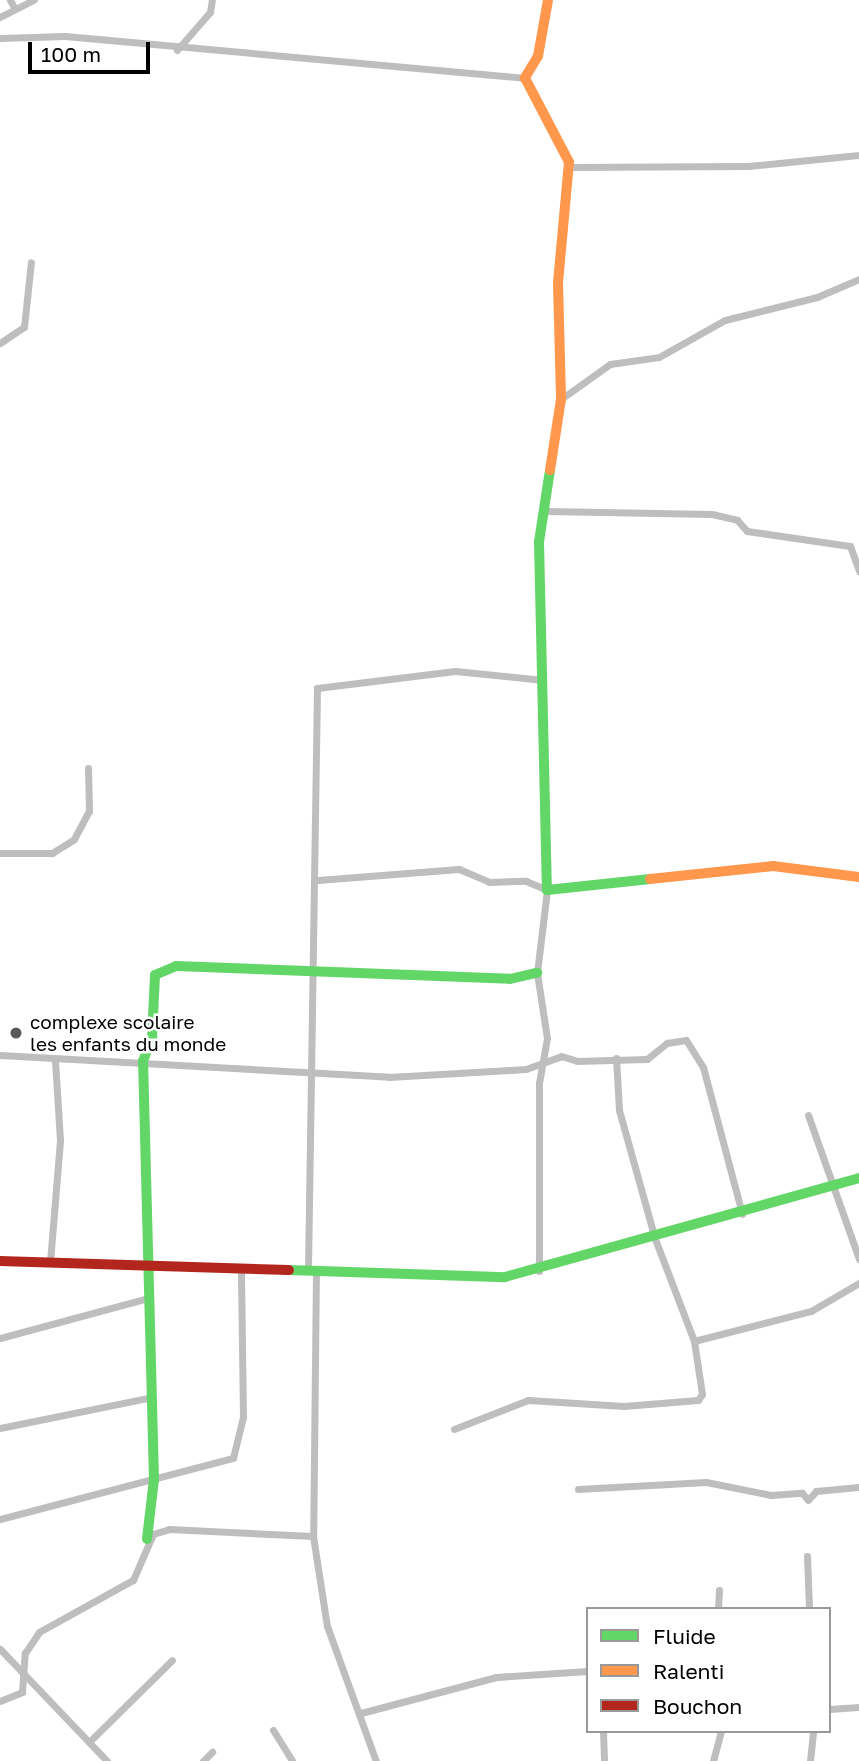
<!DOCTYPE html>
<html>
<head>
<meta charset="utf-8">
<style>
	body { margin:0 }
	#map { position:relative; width:859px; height:1761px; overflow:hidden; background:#fff; font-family:"Golos Text",sans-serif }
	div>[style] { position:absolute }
	.street>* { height:7px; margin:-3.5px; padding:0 3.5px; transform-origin:3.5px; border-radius:3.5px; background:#bebebe }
	.fast>* { height:10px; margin:-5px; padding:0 5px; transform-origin:5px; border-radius:5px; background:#63d668 }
	.slow>* { height:10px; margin:-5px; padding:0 5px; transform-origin:5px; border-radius:5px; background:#ff974d }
	.jam>* { height:10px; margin:-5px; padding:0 5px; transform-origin:5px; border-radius:5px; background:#b3261e }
	.dots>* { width:19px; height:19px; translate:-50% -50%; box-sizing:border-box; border:4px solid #fff; border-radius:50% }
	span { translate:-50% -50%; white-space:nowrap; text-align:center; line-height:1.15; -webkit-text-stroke:5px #fff; paint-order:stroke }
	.poi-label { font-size:19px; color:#000 }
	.left { translate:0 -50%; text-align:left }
	.legend { position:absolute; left:586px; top:1607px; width:245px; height:126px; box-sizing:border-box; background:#fff; border:2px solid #999; margin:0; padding:9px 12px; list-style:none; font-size:21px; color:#000 }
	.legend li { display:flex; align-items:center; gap:14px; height:35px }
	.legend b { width:35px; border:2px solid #999 }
	.scale { position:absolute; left:28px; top:42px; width:122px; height:32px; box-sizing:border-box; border:4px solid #000; border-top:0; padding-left:9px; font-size:21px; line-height:24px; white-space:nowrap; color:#000; -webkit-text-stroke:5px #fff; paint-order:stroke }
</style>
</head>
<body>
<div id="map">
	<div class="street">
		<i style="left:10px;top:0;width:10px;rotate:61deg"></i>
		<i style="left:0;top:17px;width:38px;rotate:-27deg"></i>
		<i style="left:0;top:38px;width:65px;rotate:-1.8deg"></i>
		<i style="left:65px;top:36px;width:462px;rotate:5.2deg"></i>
		<i style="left:177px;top:50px;width:50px;rotate:-49deg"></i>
		<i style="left:210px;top:12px;width:12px;rotate:-81deg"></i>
		<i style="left:568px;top:167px;width:180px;rotate:-0.3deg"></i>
		<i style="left:748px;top:166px;width:112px;rotate:-5.7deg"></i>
		<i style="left:0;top:343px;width:29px;rotate:-34deg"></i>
		<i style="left:24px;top:327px;width:65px;rotate:-83.9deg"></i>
		<i style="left:561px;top:399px;width:60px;rotate:-35.5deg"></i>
		<i style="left:610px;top:364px;width:49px;rotate:-8.1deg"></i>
		<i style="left:659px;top:357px;width:76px;rotate:-29.3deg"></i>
		<i style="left:725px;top:320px;width:95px;rotate:-14deg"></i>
		<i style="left:817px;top:297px;width:46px;rotate:-23.2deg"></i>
		<i style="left:546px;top:511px;width:166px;rotate:1deg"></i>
		<i style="left:712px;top:514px;width:26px;rotate:13deg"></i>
		<i style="left:737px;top:520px;width:15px;rotate:48deg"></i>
		<i style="left:747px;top:531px;width:104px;rotate:8.3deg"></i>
		<i style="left:850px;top:546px;width:27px;rotate:70deg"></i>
		<i style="left:0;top:853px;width:52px"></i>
		<i style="left:52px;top:853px;width:26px;rotate:-32deg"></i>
		<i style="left:74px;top:839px;width:32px;rotate:-62deg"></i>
		<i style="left:89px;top:811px;width:43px;rotate:-91.3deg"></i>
		<i style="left:318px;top:880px;width:141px;rotate:-4.5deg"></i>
		<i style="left:459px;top:869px;width:33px;rotate:23deg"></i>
		<i style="left:489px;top:882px;width:37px;rotate:-2deg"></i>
		<i style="left:526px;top:881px;width:23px;rotate:23deg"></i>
		<i style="left:547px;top:890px;width:84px;rotate:96.9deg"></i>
		<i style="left:537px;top:973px;width:66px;rotate:81.3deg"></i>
		<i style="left:547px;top:1038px;width:46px;rotate:100.1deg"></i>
		<i style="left:539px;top:1083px;width:188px;rotate:90deg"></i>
		<i style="left:0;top:1055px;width:390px;rotate:3.2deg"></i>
		<i style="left:389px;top:1077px;width:137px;rotate:-3.3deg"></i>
		<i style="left:526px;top:1069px;width:37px;rotate:-20deg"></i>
		<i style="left:561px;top:1056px;width:17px;rotate:17deg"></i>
		<i style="left:577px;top:1061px;width:70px;rotate:-1.6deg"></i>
		<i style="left:647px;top:1059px;width:26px;rotate:-39deg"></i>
		<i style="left:667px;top:1043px;width:19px;rotate:-9deg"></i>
		<i style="left:686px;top:1040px;width:32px;rotate:58deg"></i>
		<i style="left:703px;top:1067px;width:152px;rotate:75.1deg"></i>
		<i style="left:808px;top:1115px;width:153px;rotate:70.5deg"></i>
		<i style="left:50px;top:1262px;width:122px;rotate:-85.3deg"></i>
		<i style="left:60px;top:1140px;width:80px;rotate:-93.6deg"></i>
		<i style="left:308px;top:1268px;width:580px;rotate:-89.11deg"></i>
		<i style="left:317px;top:688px;width:139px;rotate:-7deg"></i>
		<i style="left:455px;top:671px;width:88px;rotate:5.8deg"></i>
		<i style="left:316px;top:1269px;width:267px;rotate:90.6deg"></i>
		<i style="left:313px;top:1536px;width:91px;rotate:81.2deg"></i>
		<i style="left:327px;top:1626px;width:144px;rotate:70.1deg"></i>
		<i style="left:0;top:1338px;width:153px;rotate:-15.1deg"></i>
		<i style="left:694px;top:1341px;width:121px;rotate:-14.4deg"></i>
		<i style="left:811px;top:1311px;width:56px;rotate:-30.3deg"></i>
		<i style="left:0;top:1428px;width:155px;rotate:-11.5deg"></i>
		<i style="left:454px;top:1429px;width:79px;rotate:-21.4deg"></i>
		<i style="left:528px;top:1400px;width:96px;rotate:3.6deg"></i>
		<i style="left:624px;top:1406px;width:74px;rotate:-4.6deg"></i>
		<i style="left:698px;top:1400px;width:7px;rotate:-56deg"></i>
		<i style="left:702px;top:1394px;width:54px;rotate:-98.6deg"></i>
		<i style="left:694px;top:1341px;width:109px;rotate:-110.9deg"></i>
		<i style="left:655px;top:1239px;width:134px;rotate:-105.6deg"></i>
		<i style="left:619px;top:1110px;width:52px;rotate:-93.3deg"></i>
		<i style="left:578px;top:1489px;width:128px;rotate:-3.1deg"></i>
		<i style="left:706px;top:1482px;width:66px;rotate:11.3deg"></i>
		<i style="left:771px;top:1495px;width:31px;rotate:-4deg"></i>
		<i style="left:802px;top:1493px;width:9px;rotate:49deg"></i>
		<i style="left:808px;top:1500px;width:12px;rotate:-48deg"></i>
		<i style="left:816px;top:1491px;width:43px;rotate:-5.3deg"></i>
		<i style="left:0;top:1519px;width:241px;rotate:-14.7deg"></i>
		<i style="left:233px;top:1458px;width:42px;rotate:-76.3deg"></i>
		<i style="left:243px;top:1417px;width:150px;rotate:-90.8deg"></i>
		<i style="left:807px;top:1556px;width:53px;rotate:87.8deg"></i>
		<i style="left:718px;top:1609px;width:19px;rotate:-87deg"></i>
		<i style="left:0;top:1649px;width:155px;rotate:46.3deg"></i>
		<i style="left:0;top:1701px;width:24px;rotate:-22deg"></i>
		<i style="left:22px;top:1692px;width:39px;rotate:-86deg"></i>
		<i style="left:25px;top:1653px;width:25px;rotate:-56deg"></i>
		<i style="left:39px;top:1632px;width:107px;rotate:-29deg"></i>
		<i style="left:133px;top:1580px;width:50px;rotate:-66.5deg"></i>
		<i style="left:153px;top:1534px;width:17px;rotate:-17deg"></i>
		<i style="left:169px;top:1529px;width:144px;rotate:2.8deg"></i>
		<i style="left:829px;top:1709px;width:30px;rotate:-4deg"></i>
		<i style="left:361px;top:1713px;width:140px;rotate:-14.9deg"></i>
		<i style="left:496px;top:1677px;width:92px;rotate:-3.7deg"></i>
		<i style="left:273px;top:1730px;width:36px;rotate:58deg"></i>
		<i style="left:603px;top:1731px;width:30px;rotate:88deg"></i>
		<i style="left:90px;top:1741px;width:115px;rotate:-44.6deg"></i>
		<i style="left:203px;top:1761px;width:13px;rotate:-45deg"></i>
		<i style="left:713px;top:1761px;width:31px;rotate:-75deg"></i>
		<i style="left:810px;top:1761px;width:30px;rotate:-84deg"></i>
	</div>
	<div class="fast">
		<i style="left:550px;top:470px;width:73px;rotate:98.7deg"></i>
		<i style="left:539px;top:542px;width:348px;rotate:88.7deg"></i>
		<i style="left:547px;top:890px;width:104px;rotate:-6.1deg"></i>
		<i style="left:289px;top:1270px;width:216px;rotate:1.9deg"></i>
		<i style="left:505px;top:1277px;width:368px;rotate:-15.6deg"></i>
		<i style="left:147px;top:1539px;width:60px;rotate:-83.3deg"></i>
		<i style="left:154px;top:1479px;width:418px;rotate:-91.5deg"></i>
		<i style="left:143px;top:1061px;width:26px;rotate:-69deg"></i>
		<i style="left:152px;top:1037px;width:62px;rotate:-87.2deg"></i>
		<i style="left:155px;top:975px;width:23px;rotate:-23deg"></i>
		<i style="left:176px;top:966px;width:334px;rotate:2.2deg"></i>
		<i style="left:510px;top:979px;width:28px;rotate:-13deg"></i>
	</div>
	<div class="slow">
		<i style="left:548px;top:0;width:57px;rotate:100.1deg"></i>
		<i style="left:538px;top:56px;width:26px;rotate:121deg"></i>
		<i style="left:525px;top:78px;width:95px;rotate:62.4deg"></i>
		<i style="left:569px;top:162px;width:121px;rotate:95.2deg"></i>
		<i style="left:558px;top:283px;width:116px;rotate:88.5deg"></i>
		<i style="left:561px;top:399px;width:72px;rotate:98.8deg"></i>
		<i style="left:650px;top:879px;width:124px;rotate:-6deg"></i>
		<i style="left:773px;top:866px;width:87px;rotate:7.3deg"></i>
	</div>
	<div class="jam">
		<i style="left:0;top:1261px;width:289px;rotate:1.8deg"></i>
	</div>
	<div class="dots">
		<i style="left:16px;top:1033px;background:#595959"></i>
	</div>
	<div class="poi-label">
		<span class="left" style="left:30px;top:1033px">complexe scolaire<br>les enfants du monde</span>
	</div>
	<ul class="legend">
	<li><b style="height:9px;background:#63d668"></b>Fluide</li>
	<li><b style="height:9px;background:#ff974d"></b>Ralenti</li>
	<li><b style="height:9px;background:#b3261e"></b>Bouchon</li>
	</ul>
	<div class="scale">100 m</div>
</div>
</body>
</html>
